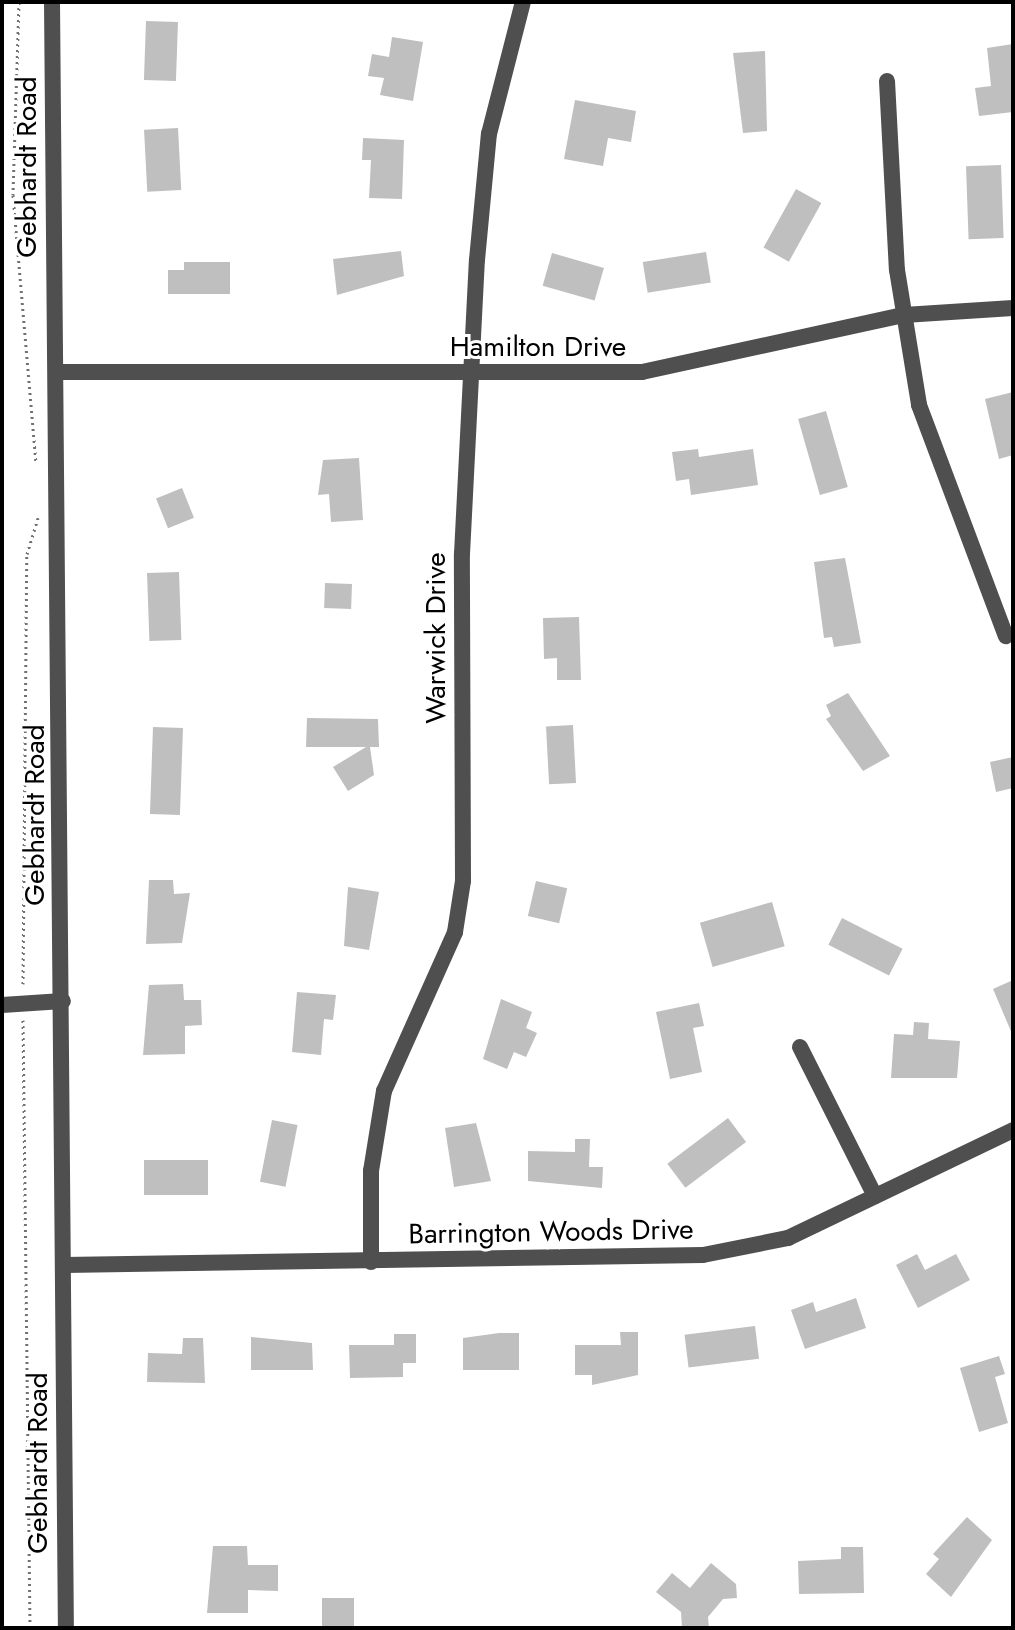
<!DOCTYPE html>
<html>
<head>
<meta charset="utf-8">
<style>
	body { margin:0 }
	#map { position:relative; width:1015px; height:1630px; overflow:hidden; background:#fff; font-family:Jost,sans-serif }
	div>[style] { position:absolute }
	.building>* { inset:0; background:#bfbfbf; transform-origin:0 0 }
	.path>* { height:3px; margin-top:-1.5px; transform-origin:0; background:repeating-linear-gradient(90deg,#717171 0 2px,transparent 0 6px) }
	.minor>* { height:16px; margin:-8px; padding:0 8px; transform-origin:8px; border-radius:8px; background:#4f4f4f }
	.tertiary>* { height:16px; margin:-8px; padding:0 8px; transform-origin:8px; border-radius:8px; background:#4f4f4f }
	span { translate:-50% -50%; white-space:nowrap; text-align:center; line-height:1.15; -webkit-text-stroke:6px #fff; paint-order:stroke }
	.street-label { font-size:28px; color:#000 }
	.frame { position:absolute; inset:0; border:4px solid #000; pointer-events:none }
</style>
</head>
<body>
<div id="map">
	<div class="building">
		<i style="left:146px;top:21px;width:32px;height:59px;rotate:2deg"></i>
		<i style="clip-path:polygon(392px 37px,423px 42px,413px 101px,380px 95px,384px 78px,368px 76px,372px 54px,389px 57px)"></i>
		<i style="clip-path:polygon(1013px 44px,1013px 112px,979px 116px,975px 88px,991px 86px,987px 48px)"></i>
		<i style="clip-path:polygon(765px 51px,767px 131px,743px 133px,733px 53px)"></i>
		<i style="clip-path:polygon(575px 100px,636px 111px,631px 142px,608px 138px,603px 166px,564px 159px)"></i>
		<i style="left:178px;top:128px;width:62px;height:34px;rotate:87deg"></i>
		<i style="clip-path:polygon(363px 138px,404px 140px,402px 199px,369px 198px,371px 160px,362px 160px)"></i>
		<i style="left:1001px;top:165px;width:73px;height:35px;rotate:88deg"></i>
		<i style="left:796px;top:189px;width:29px;height:67px;rotate:29deg"></i>
		<i style="clip-path:polygon(401px 251px,404px 276px,337px 295px,333px 259px)"></i>
		<i style="left:706px;top:252px;width:31px;height:64px;rotate:81deg"></i>
		<i style="left:552px;top:253px;width:54px;height:34px;rotate:16deg"></i>
		<i style="clip-path:polygon(184px 262px,230px 262px,230px 294px,168px 294px,168px 270px,184px 270px)"></i>
		<i style="clip-path:polygon(1013px 392px,1013px 455px,999px 459px,985px 399px)"></i>
		<i style="left:826px;top:411px;width:79px;height:29px;rotate:74deg"></i>
		<i style="clip-path:polygon(698px 449px,699px 457px,753px 449px,758px 485px,691px 495px,689px 479px,676px 481px,672px 452px)"></i>
		<i style="clip-path:polygon(359px 458px,363px 520px,331px 522px,329px 494px,318px 495px,323px 460px)"></i>
		<i style="left:182px;top:488px;width:32px;height:28px;rotate:68deg"></i>
		<i style="clip-path:polygon(845px 558px,861px 643px,834px 647px,832px 637px,824px 638px,814px 562px)"></i>
		<i style="left:179px;top:572px;width:68px;height:32px;rotate:88deg"></i>
		<i style="left:325px;top:583px;width:27px;height:25px;rotate:2deg"></i>
		<i style="clip-path:polygon(579px 617px,581px 680px,557px 680px,557px 658px,544px 659px,543px 618px)"></i>
		<i style="clip-path:polygon(848px 693px,890px 756px,863px 771px,826px 719px,831px 716px,826px 705px)"></i>
		<i style="clip-path:polygon(307px 718px,378px 719px,379px 747px,370px 747px,374px 775px,348px 791px,333px 767px,366px 747px,306px 747px)"></i>
		<i style="left:573px;top:725px;width:58px;height:27px;rotate:87deg"></i>
		<i style="left:153px;top:727px;width:30px;height:87px;rotate:2deg"></i>
		<i style="clip-path:polygon(1013px 757px,1013px 788px,996px 792px,990px 762px)"></i>
		<i style="clip-path:polygon(149px 880px,173px 880px,174px 894px,190px 893px,182px 943px,146px 944px)"></i>
		<i style="left:536px;top:881px;width:32px;height:36px;rotate:13deg"></i>
		<i style="clip-path:polygon(348px 887px,379px 892px,369px 950px,344px 946px)"></i>
		<i style="left:772px;top:902px;width:46px;height:75px;rotate:74deg"></i>
		<i style="left:842px;top:918px;width:68px;height:30px;rotate:27deg"></i>
		<i style="clip-path:polygon(1013px 980px,1013px 1036px,993px 989px)"></i>
		<i style="clip-path:polygon(183px 984px,184px 1000px,201px 1000px,202px 1025px,185px 1026px,185px 1054px,143px 1055px,149px 985px)"></i>
		<i style="clip-path:polygon(297px 992px,336px 995px,333px 1020px,324px 1019px,321px 1055px,292px 1052px)"></i>
		<i style="clip-path:polygon(501px 999px,532px 1012px,526px 1028px,537px 1033px,526px 1057px,514px 1052px,507px 1069px,483px 1059px)"></i>
		<i style="clip-path:polygon(699px 1003px,704px 1026px,693px 1028px,702px 1072px,670px 1079px,656px 1012px)"></i>
		<i style="clip-path:polygon(914px 1022px,929px 1023px,928px 1039px,960px 1041px,957px 1078px,891px 1078px,894px 1034px,913px 1035px)"></i>
		<i style="left:728px;top:1118px;width:30px;height:76px;rotate:53deg"></i>
		<i style="left:272px;top:1120px;width:26px;height:63px;rotate:11deg"></i>
		<i style="clip-path:polygon(476px 1123px,491px 1181px,454px 1187px,445px 1128px)"></i>
		<i style="clip-path:polygon(575px 1139px,590px 1139px,589px 1167px,603px 1167px,602px 1188px,528px 1181px,528px 1151px,575px 1152px)"></i>
		<i style="left:144px;top:1160px;width:64px;height:35px"></i>
		<i style="clip-path:polygon(917px 1254px,925px 1270px,956px 1254px,970px 1280px,918px 1308px,896px 1265px)"></i>
		<i style="clip-path:polygon(856px 1298px,866px 1328px,805px 1349px,791px 1310px,813px 1302px,816px 1312px)"></i>
		<i style="left:755px;top:1326px;width:33px;height:71px;rotate:83deg"></i>
		<i style="clip-path:polygon(620px 1332px,638px 1332px,638px 1375px,592px 1385px,592px 1375px,575px 1375px,575px 1345px,621px 1345px)"></i>
		<i style="clip-path:polygon(499px 1333px,519px 1333px,519px 1370px,463px 1370px,463px 1338px)"></i>
		<i style="clip-path:polygon(394px 1334px,416px 1334px,416px 1363px,403px 1363px,403px 1377px,350px 1378px,349px 1345px,394px 1345px)"></i>
		<i style="clip-path:polygon(251px 1337px,312px 1343px,313px 1370px,251px 1370px)"></i>
		<i style="clip-path:polygon(183px 1338px,203px 1338px,205px 1383px,147px 1382px,148px 1353px,182px 1354px)"></i>
		<i style="clip-path:polygon(999px 1356px,1005px 1374px,995px 1377px,1008px 1423px,979px 1432px,960px 1368px)"></i>
		<i style="clip-path:polygon(967px 1517px,992px 1540px,951px 1597px,926px 1574px,939px 1559px,933px 1554px)"></i>
		<i style="clip-path:polygon(213px 1546px,247px 1546px,248px 1565px,278px 1565px,278px 1591px,248px 1590px,248px 1613px,207px 1613px)"></i>
		<i style="clip-path:polygon(841px 1547px,863px 1547px,864px 1593px,799px 1594px,798px 1561px,841px 1559px)"></i>
		<i style="clip-path:polygon(711px 1563px,736px 1584px,737px 1598px,723px 1599px,708px 1617px,709px 1628px,682px 1628px,681px 1612px,656px 1592px,672px 1573px,690px 1588px)"></i>
		<i style="left:322px;top:1598px;width:32px;height:30px"></i>
	</div>
	<div class="path">
		<i style="left:19px;top:2px;width:193px;rotate:91.8deg"></i>
		<i style="left:13px;top:195px;width:268px;rotate:85.1deg"></i>
		<i style="left:23px;top:984px;width:430px;rotate:-89.5deg"></i>
		<i style="left:27px;top:554px;width:38px;rotate:-73deg"></i>
		<i style="left:23px;top:1020px;width:608px;rotate:89.34deg"></i>
	</div>
	<div class="minor">
		<i style="left:887px;top:81px;width:189px;rotate:87deg"></i>
		<i style="left:897px;top:270px;width:137px;rotate:80.7deg"></i>
		<i style="left:919px;top:405px;width:247px;rotate:69.4deg"></i>
		<i style="left:56px;top:372px;width:586px"></i>
		<i style="left:642px;top:372px;width:268px;rotate:-12.3deg"></i>
		<i style="left:904px;top:315px;width:109px;rotate:-3.7deg"></i>
		<i style="left:2px;top:1005px;width:61px;rotate:-3.8deg"></i>
		<i style="left:800px;top:1047px;width:167px;rotate:63.3deg"></i>
		<i style="left:371px;top:1262px;width:91px;rotate:-90deg"></i>
		<i style="left:371px;top:1171px;width:81px;rotate:-80.8deg"></i>
		<i style="left:384px;top:1091px;width:174px;rotate:-65.9deg"></i>
		<i style="left:455px;top:932px;width:52px;rotate:-81.1deg"></i>
		<i style="left:463px;top:881px;width:327px;rotate:-90.2deg"></i>
		<i style="left:462px;top:554px;width:294px;rotate:-87.1deg"></i>
		<i style="left:477px;top:260px;width:127px;rotate:-84.6deg"></i>
		<i style="left:489px;top:134px;width:136px;rotate:-75.6deg"></i>
		<i style="left:64px;top:1265px;width:639px;rotate:-0.9deg"></i>
		<i style="left:703px;top:1255px;width:87px;rotate:-11.3deg"></i>
		<i style="left:788px;top:1238px;width:250px;rotate:-25.6deg"></i>
	</div>
	<div class="tertiary">
		<i style="left:52px;top:2px;width:1626px;rotate:89.51deg"></i>
	</div>
	<div class="street-label">
		<span style="left:27px;top:167px;rotate:-90deg">Gebhardt Road</span>
		<span style="left:538px;top:347px">Hamilton Drive</span>
		<span style="left:436px;top:638px;rotate:-90deg">Warwick Drive</span>
		<span style="left:35px;top:815px;rotate:-90deg">Gebhardt Road</span>
		<span style="left:551px;top:1232px;rotate:-1deg">Barrington Woods Drive</span>
		<span style="left:38px;top:1463px;rotate:-90deg">Gebhardt Road</span>
	</div>
	<div class="frame"></div>
</div>
</body>
</html>
